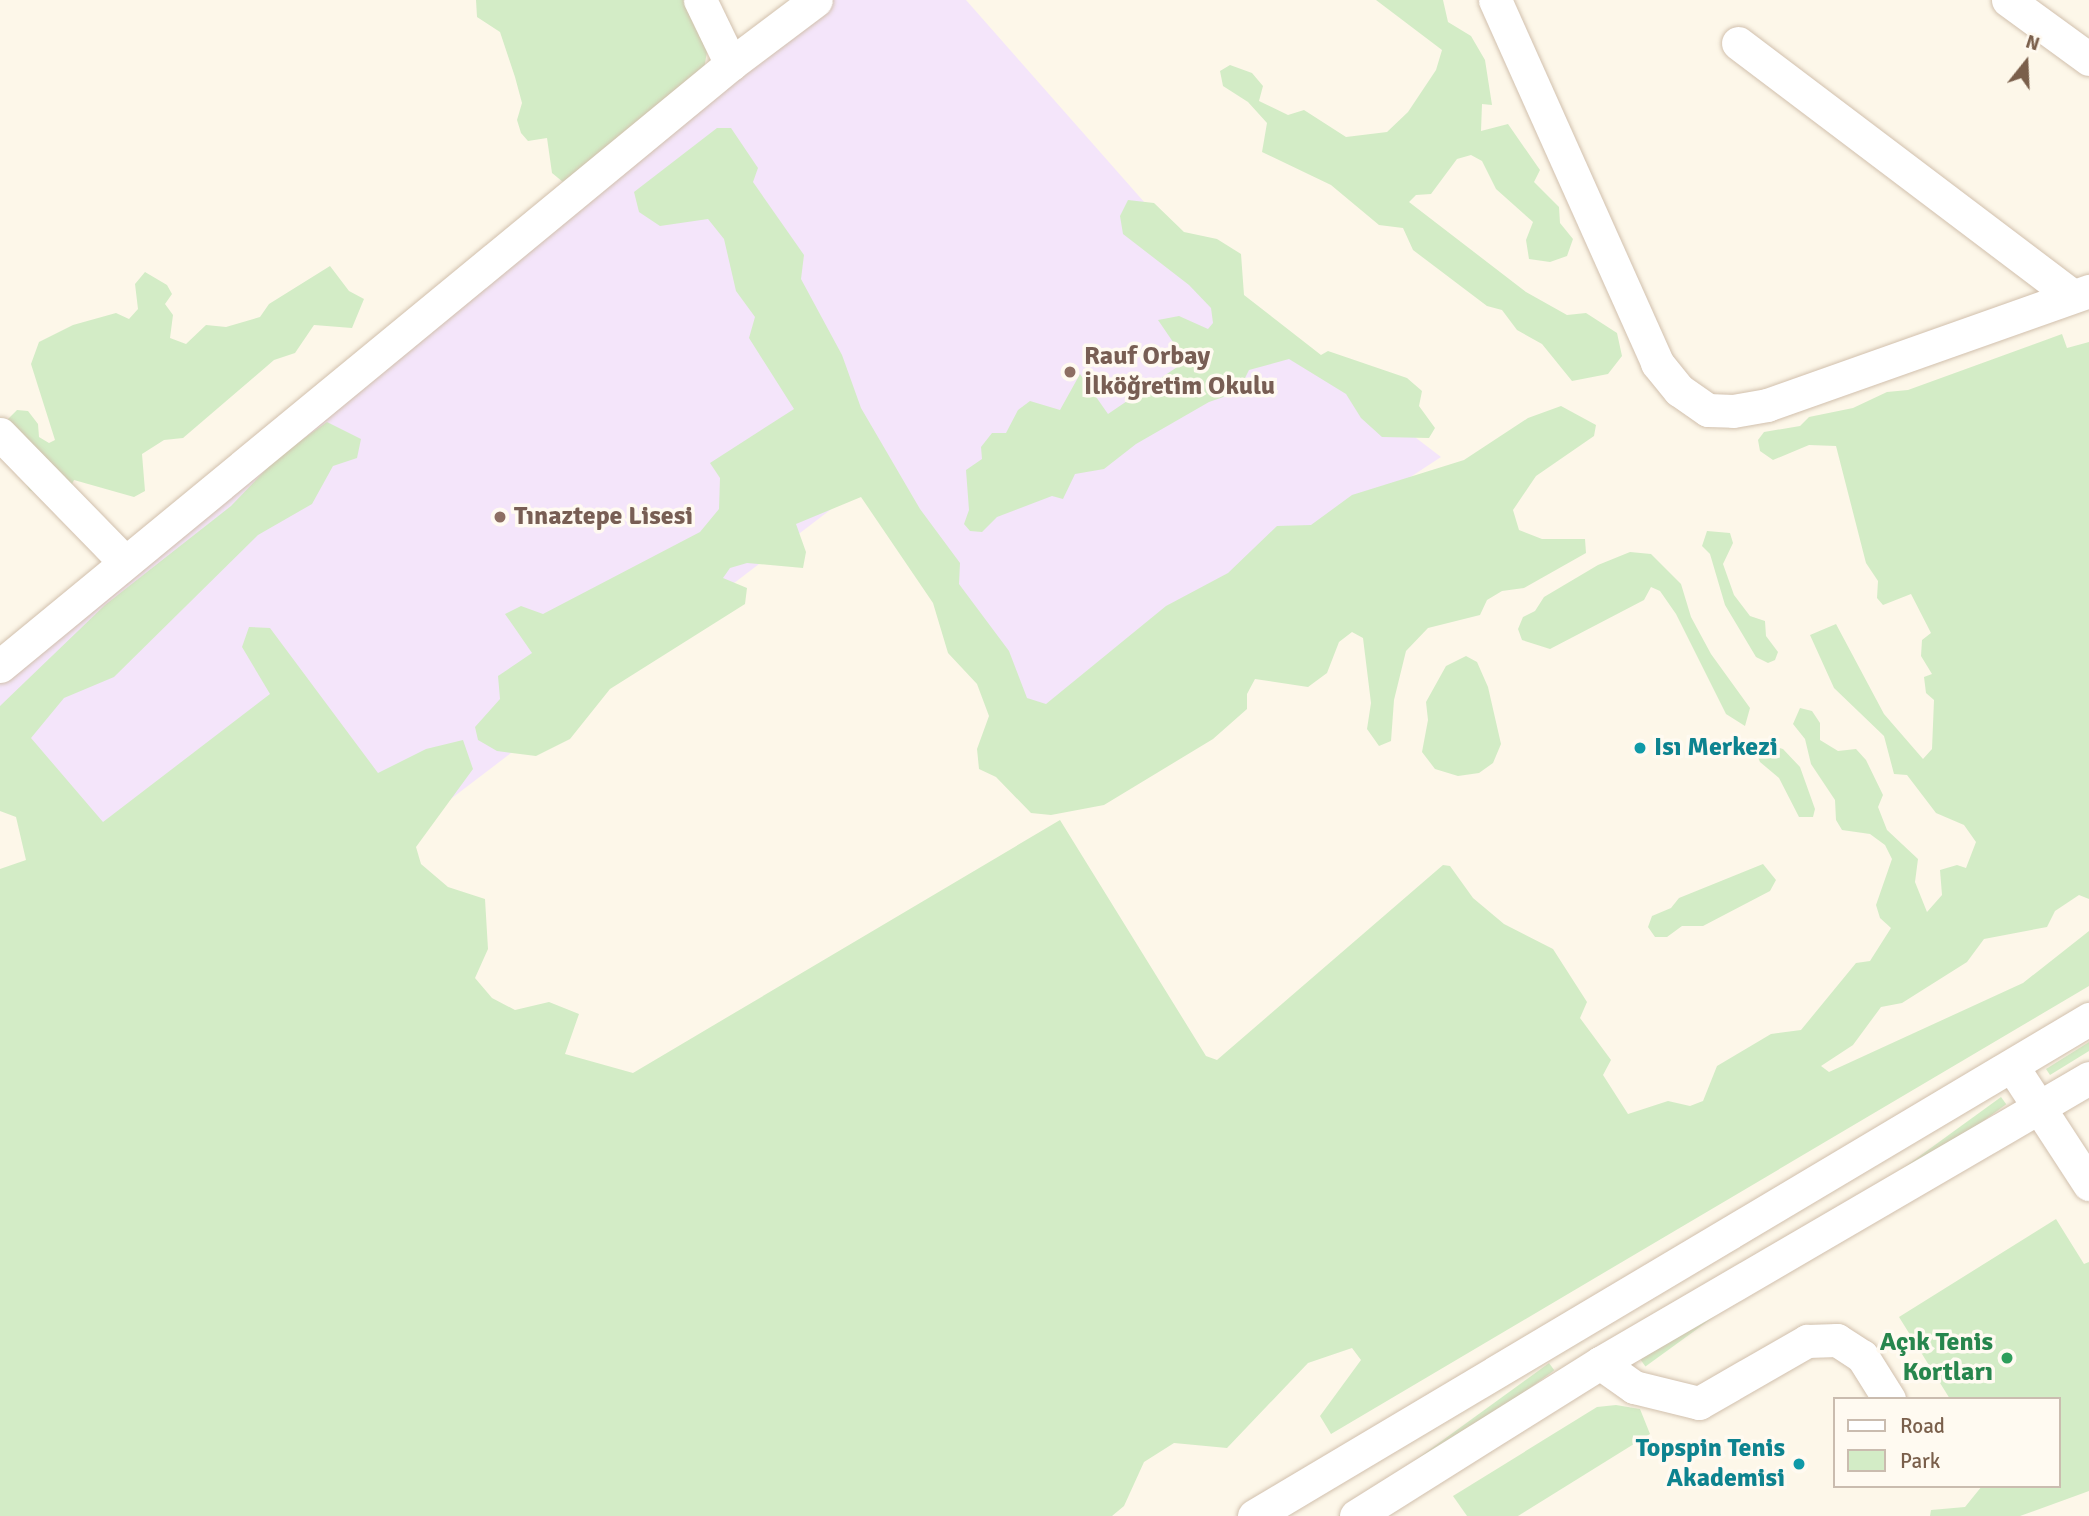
<!DOCTYPE html>
<html>
<head>
<meta charset="utf-8">
<style>
	body { margin:0 }
	#map { position:relative; width:2089px; height:1516px; overflow:hidden; background:#fdf7e9; font-family:Signika,sans-serif }
	div>[style] { position:absolute }
	.education>* { inset:0; background:#f4e5fa }
	.green>* { inset:0; background:#d3ecc6; transform-origin:0 0 }
	.roads { filter:drop-shadow(0 0 2px #d1c0ad) drop-shadow(0 0 2px #d1c0ad) }
	.minor>* { height:33px; margin:-16.5px; padding:0 16.5px; transform-origin:16.5px; border-radius:16.5px; background:#fff }
	.dots>* { width:19px; height:19px; translate:-50% -50%; box-sizing:border-box; border:4px solid #fffaf1; border-radius:50% }
	span { translate:-50% -50%; white-space:nowrap; text-align:center; line-height:1.15; -webkit-text-stroke:7px #fffaf1; paint-order:stroke }
	.education-label { font-size:26px; color:#785e54; font-weight:700 }
	.left { translate:0 -50%; text-align:left }
	.culture-label { font-size:26px; color:#0d838f; font-weight:700 }
	.right { translate:-100% -50%; text-align:right }
	.leisure-label { font-size:26px; color:#27864d; font-weight:700 }
	.legend { position:absolute; left:1833px; top:1397px; width:228px; height:91px; box-sizing:border-box; background:#fffaf1; border:2px solid #cabcaf; margin:0; padding:9px 12px; list-style:none; font-size:21px; color:#7a5f4b }
	.legend li { display:flex; align-items:center; gap:14px; height:35px }
	.legend b { width:35px; border:2px solid #cabcaf }
	.north { position:absolute; left:1991px; top:28px; width:70px; height:70px; -webkit-text-stroke:5px #fffaf1; paint-order:stroke; rotate:18deg; font-size:19px; font-weight:700; line-height:28px; text-align:center; color:#7a5f4b }
	.north::after { content:''; display:block; margin:auto; width:24px; height:32px; background:#7a5f4b; clip-path:polygon(50% 0,100% 100%,50% 72%,0 100%) }
</style>
</head>
<body>
<div id="map">
	<div class="education">
		<i style="clip-path:polygon(816px 0,966px 0,1220px 288px,1441px 457px,1033px 724px,880px 472px,410px 830px,109px 867px,0 716px,0 666px)"></i>
	</div>
	<div class="green">
		<i style="clip-path:polygon(476px 0,690px 0,708px 46px,703px 75px,563px 182px,552px 173px,547px 138px,528px 141px,521px 133px,517px 120px,522px 103px,515px 77px,500px 32px,477px 17px)"></i>
		<i style="clip-path:polygon(1376px 0,1443px 0,1448px 22px,1471px 36px,1485px 60px,1492px 105px,1482px 104px,1481px 131px,1508px 124px,1540px 170px,1534px 182px,1559px 207px,1560px 223px,1573px 239px,1567px 256px,1550px 262px,1529px 259px,1526px 240px,1533px 222px,1496px 189px,1482px 161px,1471px 155px,1457px 159px,1431px 194px,1416px 195px,1409px 202px,1526px 292px,1567px 315px,1586px 313px,1617px 333px,1622px 356px,1608px 374px,1572px 381px,1542px 344px,1517px 330px,1502px 310px,1487px 306px,1413px 250px,1403px 228px,1379px 225px,1331px 185px,1262px 152px,1267px 123px,1248px 102px,1223px 86px,1220px 71px,1230px 65px,1252px 73px,1263px 86px,1259px 101px,1288px 115px,1304px 110px,1346px 137px,1387px 132px,1408px 112px,1436px 70px,1442px 50px)"></i>
		<i style="clip-path:polygon(717px 128px,731px 128px,758px 168px,753px 182px,804px 255px,801px 279px,842px 355px,861px 408px,920px 509px,960px 563px,959px 584px,1009px 651px,1027px 698px,1046px 704px,1166px 606px,1228px 573px,1277px 526px,1311px 525px,1352px 495px,1464px 460px,1528px 418px,1561px 406px,1596px 425px,1594px 436px,1536px 476px,1513px 510px,1519px 530px,1542px 539px,1585px 539px,1586px 553px,1524px 588px,1502px 591px,1487px 600px,1480px 615px,1428px 628px,1406px 651px,1394px 700px,1391px 741px,1379px 746px,1367px 729px,1371px 703px,1363px 638px,1352px 632px,1339px 642px,1327px 673px,1308px 687px,1255px 679px,1247px 694px,1247px 709px,1213px 739px,1104px 805px,1051px 815px,1031px 813px,996px 777px,979px 769px,977px 749px,989px 716px,977px 684px,948px 653px,933px 603px,861px 497px,796px 524px,806px 552px,803px 568px,747px 563px,730px 568px,723px 578px,747px 588px,745px 604px,610px 689px,570px 739px,536px 756px,497px 751px,478px 740px,475px 727px,500px 699px,498px 676px,532px 653px,505px 614px,521px 606px,543px 614px,700px 532px,719px 509px,720px 478px,710px 463px,794px 409px,749px 338px,755px 317px,736px 291px,724px 239px,708px 219px,660px 226px,639px 212px,634px 192px)"></i>
		<i style="clip-path:polygon(1128px 200px,1154px 203px,1184px 232px,1217px 239px,1241px 254px,1244px 295px,1321px 355px,1328px 351px,1407px 378px,1422px 391px,1419px 406px,1435px 428px,1429px 438px,1382px 437px,1361px 418px,1346px 394px,1289px 359px,1249px 370px,1238px 392px,1209px 402px,1136px 444px,1104px 469px,1075px 474px,1063px 499px,1052px 496px,997px 517px,982px 532px,970px 531px,964px 524px,969px 510px,966px 470px,982px 459px,981px 447px,992px 433px,1006px 433px,1018px 410px,1030px 401px,1060px 410px,1080px 374px,1108px 414px,1186px 361px,1158px 320px,1179px 316px,1208px 329px,1213px 323px,1211px 308px,1189px 285px,1123px 234px,1120px 216px)"></i>
		<i style="clip-path:polygon(330px 266px,349px 291px,364px 299px,352px 328px,314px 325px,295px 353px,274px 360px,183px 438px,164px 440px,142px 454px,145px 491px,134px 497px,74px 480px,69px 490px,47px 498px,29px 490px,20px 471px,18px 437px,8px 419px,17px 410px,28px 411px,38px 424px,39px 437px,49px 443px,55px 440px,31px 364px,39px 342px,73px 325px,116px 313px,129px 319px,138px 309px,135px 284px,145px 272px,167px 285px,172px 294px,165px 304px,173px 315px,170px 338px,186px 344px,206px 325px,226px 327px,260px 317px,269px 304px)"></i>
		<i style="clip-path:polygon(2062px 334px,2067px 348px,2089px 342px,2089px 899px,2079px 895px,2055px 911px,2047px 927px,1984px 939px,1967px 962px,1902px 1003px,1881px 1007px,1853px 1045px,1821px 1066px,1829px 1072px,2023px 983px,2089px 931px,2089px 986px,1331px 1434px,1320px 1416px,1361px 1360px,1352px 1348px,1308px 1363px,1227px 1448px,1174px 1443px,1144px 1462px,1124px 1506px,1112px 1516px,0 1516px,0 869px,26px 860px,16px 817px,0 811px,0 706px,105px 605px,231px 506px,279px 456px,327px 422px,361px 439px,357px 458px,333px 466px,312px 504px,258px 535px,114px 677px,64px 698px,31px 738px,103px 822px,270px 694px,242px 647px,249px 627px,270px 628px,378px 773px,426px 749px,463px 740px,473px 769px,416px 847px,421px 864px,448px 887px,485px 899px,488px 949px,475px 978px,492px 998px,515px 1010px,549px 1002px,579px 1014px,565px 1054px,633px 1073px,1060px 820px,1206px 1056px,1217px 1060px,1443px 865px,1450px 866px,1473px 898px,1504px 924px,1553px 949px,1587px 1002px,1580px 1018px,1611px 1060px,1603px 1075px,1628px 1114px,1668px 1101px,1690px 1106px,1703px 1101px,1717px 1066px,1771px 1034px,1801px 1030px,1856px 963px,1870px 961px,1891px 928px,1880px 918px,1876px 905px,1892px 859px,1885px 845px,1870px 834px,1842px 830px,1836px 820px,1835px 800px,1811px 764px,1805px 739px,1793px 724px,1800px 708px,1812px 711px,1820px 723px,1820px 740px,1838px 751px,1856px 749px,1866px 760px,1883px 795px,1878px 807px,1887px 830px,1918px 859px,1915px 882px,1927px 912px,1942px 895px,1940px 870px,1957px 865px,1966px 868px,1976px 842px,1964px 825px,1936px 813px,1907px 775px,1894px 774px,1884px 736px,1834px 688px,1810px 635px,1836px 624px,1884px 714px,1923px 759px,1932px 749px,1934px 700px,1926px 693px,1924px 677px,1932px 674px,1921px 656px,1922px 640px,1931px 633px,1911px 594px,1883px 605px,1877px 598px,1878px 581px,1866px 563px,1836px 446px,1809px 445px,1773px 460px,1760px 451px,1758px 440px,1764px 432px,1800px 426px,1809px 417px,1853px 408px,1887px 392px,1908px 390px)"></i>
		<i style="clip-path:polygon(1707px 531px,1730px 533px,1733px 543px,1723px 564px,1734px 595px,1750px 616px,1765px 621px,1766px 636px,1778px 652px,1775px 660px,1768px 663px,1756px 657px,1725px 605px,1710px 554px,1702px 546px)"></i>
		<i style="clip-path:polygon(1630px 552px,1651px 554px,1681px 584px,1691px 617px,1711px 654px,1750px 708px,1745px 726px,1726px 714px,1676px 614px,1660px 591px,1651px 587px,1644px 600px,1550px 649px,1522px 640px,1518px 629px,1523px 617px,1535px 611px,1544px 597px,1598px 565px)"></i>
		<i style="clip-path:polygon(1466px 656px,1477px 662px,1488px 687px,1501px 744px,1493px 763px,1479px 773px,1458px 776px,1435px 769px,1422px 752px,1428px 720px,1426px 702px,1446px 666px)"></i>
		<i style="clip-path:polygon(1761px 742px,1783px 749px,1800px 767px,1815px 809px,1813px 817px,1799px 817px,1779px 778px,1760px 762px,1755px 750px)"></i>
		<i style="clip-path:polygon(1763px 864px,1776px 880px,1770px 891px,1703px 926px,1682px 926px,1667px 937px,1655px 937px,1648px 927px,1652px 916px,1671px 908px,1679px 898px)"></i>
		<i style="clip-path:polygon(2089px 1042px,2089px 1051px,2050px 1075px,2046px 1069px)"></i>
		<i style="left:2001px;top:1097px;width:9px;height:446px;rotate:54deg"></i>
		<i style="clip-path:polygon(2056px 1219px,2084px 1264px,2089px 1262px,2089px 1491px,2020px 1516px,1930px 1516px,1931px 1510px,1965px 1507px,1982px 1486px,2059px 1486px,2059px 1399px,1950px 1399px,1899px 1317px)"></i>
		<i style="left:1549px;top:1363px;width:9px;height:295px;rotate:54deg"></i>
		<i style="clip-path:polygon(1616px 1405px,1640px 1409px,1650px 1434px,1518px 1516px,1467px 1516px,1453px 1496px,1597px 1407px)"></i>
	</div>
	<div class="roads">
		<div class="minor">
			<i style="left:700px;top:0;width:71px;rotate:64.2deg"></i>
			<i style="left:1495px;top:0;width:398px;rotate:65.9deg"></i>
			<i style="left:1657px;top:363px;width:35px;rotate:51deg"></i>
			<i style="left:1679px;top:390px;width:35px;rotate:35deg"></i>
			<i style="left:1708px;top:410px;width:25px;rotate:2deg"></i>
			<i style="left:1733px;top:411px;width:35px;rotate:-10deg"></i>
			<i style="left:1767px;top:405px;width:342px;rotate:-19.5deg"></i>
			<i style="left:2008px;top:0;width:100px;rotate:36.1deg"></i>
			<i style="left:1738px;top:43px;width:419px;rotate:37.1deg"></i>
			<i style="left:0;top:434px;width:179px;rotate:45.7deg"></i>
			<i style="left:0;top:666px;width:947px;rotate:-39.47deg"></i>
			<i style="left:731px;top:64px;width:106px;rotate:-37deg"></i>
			<i style="left:2012px;top:1066px;width:141px;rotate:56.9deg"></i>
			<i style="left:1600px;top:1363px;width:42px;rotate:35.2deg"></i>
			<i style="left:1634px;top:1387px;width:67px;rotate:13.8deg"></i>
			<i style="left:1699px;top:1403px;width:125px;rotate:-29.9deg"></i>
			<i style="left:1807px;top:1341px;width:30px;rotate:-2deg"></i>
			<i style="left:1837px;top:1340px;width:30px;rotate:33deg"></i>
			<i style="left:1862px;top:1356px;width:51px;rotate:57.9deg"></i>
			<i style="left:1254px;top:1516px;width:972px;rotate:-30.76deg"></i>
			<i style="left:1356px;top:1516px;width:288px;rotate:-32.1deg"></i>
			<i style="left:1600px;top:1363px;width:566px;rotate:-30.23deg"></i>
		</div>
	</div>
	<div class="dots">
		<i style="left:1070px;top:372px;background:#8d6e63"></i>
		<i style="left:500px;top:517px;background:#8d6e63"></i>
		<i style="left:1640px;top:748px;background:#0f9aa8"></i>
		<i style="left:2007px;top:1358px;background:#2e9e5b"></i>
		<i style="left:1799px;top:1464px;background:#0f9aa8"></i>
	</div>
	<div class="education-label">
		<span class="left" style="left:1084px;top:372px">Rauf Orbay<br>İlköğretim Okulu</span>
		<span class="left" style="left:514px;top:517px">Tınaztepe Lisesi</span>
	</div>
	<div class="culture-label">
		<span class="left" style="left:1654px;top:748px">Isı Merkezi</span>
		<span class="right" style="left:1785px;top:1464px">Topspin Tenis<br>Akademisi</span>
	</div>
	<div class="leisure-label">
		<span class="right" style="left:1993px;top:1358px">Açık Tenis<br>Kortları</span>
	</div>
	<ul class="legend">
	<li><b style="height:9px;background:#fff"></b>Road</li>
	<li><b style="height:19px;background:#d3ecc6"></b>Park</li>
	</ul>
	<div class="north">N</div>
</div>
</body>
</html>
